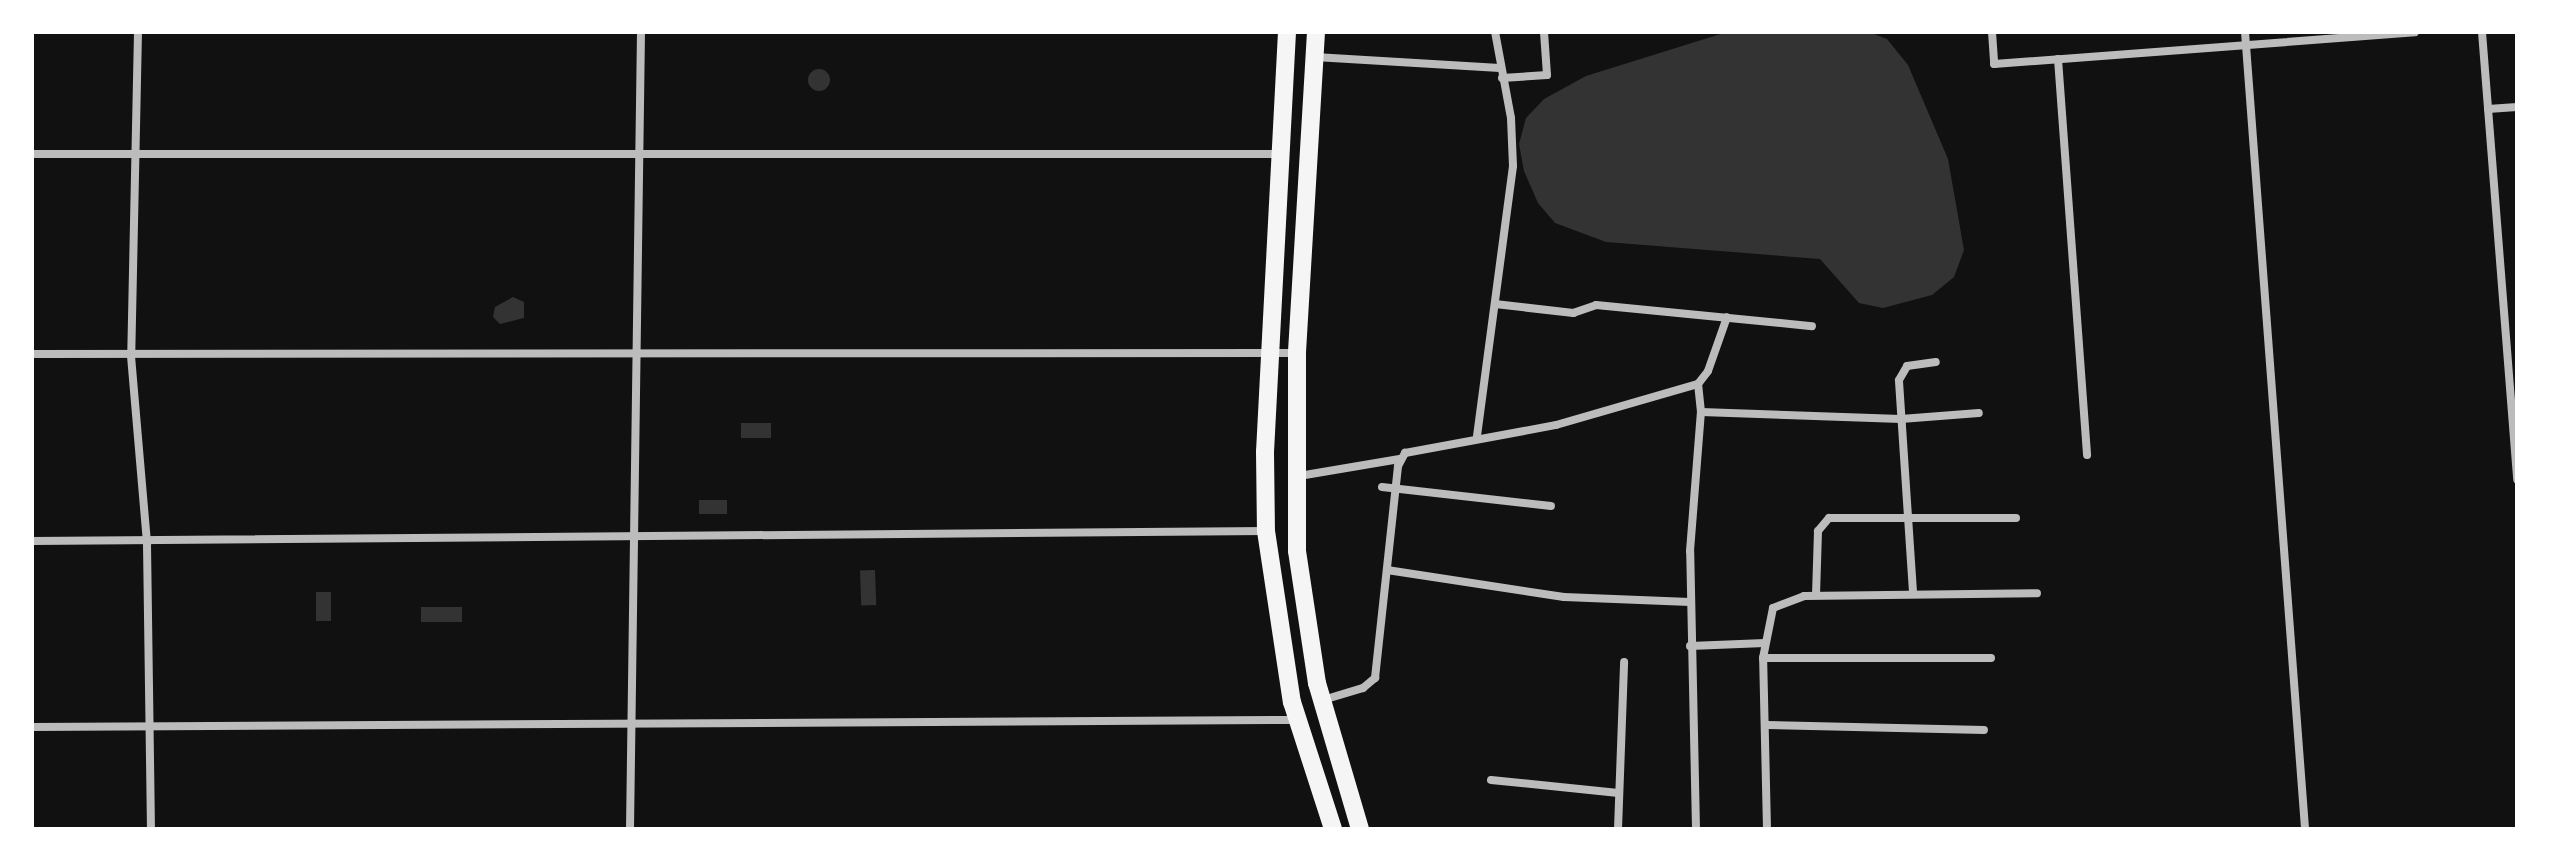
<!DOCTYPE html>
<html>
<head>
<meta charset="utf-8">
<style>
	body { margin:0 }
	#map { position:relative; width:2549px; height:861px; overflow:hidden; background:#111; font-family:"Nunito Sans",sans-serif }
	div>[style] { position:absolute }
	.water>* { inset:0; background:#333; transform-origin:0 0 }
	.round { border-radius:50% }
	.minor>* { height:8px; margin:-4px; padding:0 4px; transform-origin:4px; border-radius:4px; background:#bcbcbc }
	.primary>* { height:18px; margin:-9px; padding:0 9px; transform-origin:9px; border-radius:9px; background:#f5f5f5 }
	span { translate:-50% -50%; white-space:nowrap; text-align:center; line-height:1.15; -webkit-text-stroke:6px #fff; paint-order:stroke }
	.frame { position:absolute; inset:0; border:34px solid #fff; pointer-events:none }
</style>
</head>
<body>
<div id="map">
	<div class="water">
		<i style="clip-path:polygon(1727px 32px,1869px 32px,1887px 39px,1908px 65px,1948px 159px,1964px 250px,1954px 277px,1932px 295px,1883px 308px,1859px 303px,1820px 259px,1606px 242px,1555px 223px,1538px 203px,1524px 171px,1519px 144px,1526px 118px,1544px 99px,1586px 76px)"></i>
		<i class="round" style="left:808px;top:69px;width:22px;height:22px"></i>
		<i style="clip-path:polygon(513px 297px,524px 302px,524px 318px,500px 324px,493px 317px,495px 307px)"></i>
		<i style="left:741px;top:423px;width:30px;height:15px"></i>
		<i style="left:699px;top:500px;width:28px;height:14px"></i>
		<i style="left:875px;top:570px;width:35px;height:15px;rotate:88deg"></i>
		<i style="left:316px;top:592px;width:15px;height:29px"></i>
		<i style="left:421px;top:607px;width:41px;height:15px"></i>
	</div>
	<div class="minor">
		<i style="left:138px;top:32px;width:324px;rotate:91.2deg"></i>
		<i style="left:131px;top:356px;width:189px;rotate:85.1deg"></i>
		<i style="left:147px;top:544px;width:285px;rotate:89.2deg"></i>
		<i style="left:1992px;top:32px;width:32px;rotate:86deg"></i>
		<i style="left:1994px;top:64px;width:422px;rotate:-4.3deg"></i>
		<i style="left:2245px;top:32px;width:799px;rotate:85.69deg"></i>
		<i style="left:2482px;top:32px;width:449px;rotate:85.5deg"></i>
		<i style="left:1315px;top:57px;width:185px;rotate:3.4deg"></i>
		<i style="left:2058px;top:59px;width:397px;rotate:85.8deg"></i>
		<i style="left:1502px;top:78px;width:45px;rotate:-3.8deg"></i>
		<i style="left:1547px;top:75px;width:43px;rotate:-94deg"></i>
		<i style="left:2488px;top:109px;width:29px;rotate:-4deg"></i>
		<i style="left:32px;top:154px;width:1247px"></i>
		<i style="left:1495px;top:304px;width:79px;rotate:6.6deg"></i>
		<i style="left:1573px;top:313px;width:24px;rotate:-19deg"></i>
		<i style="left:1596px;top:305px;width:217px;rotate:5.6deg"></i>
		<i style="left:32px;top:354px;width:1264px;rotate:-0.05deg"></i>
		<i style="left:1701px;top:412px;width:200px;rotate:2deg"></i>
		<i style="left:1901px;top:419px;width:78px;rotate:-4.4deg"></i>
		<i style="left:1477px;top:436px;width:272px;rotate:-82.4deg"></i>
		<i style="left:1513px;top:166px;width:48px;rotate:-92.4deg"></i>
		<i style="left:1511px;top:118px;width:87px;rotate:-100.5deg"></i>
		<i style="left:1299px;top:476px;width:102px;rotate:-9.6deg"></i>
		<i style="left:1382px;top:487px;width:170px;rotate:6.4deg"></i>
		<i style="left:32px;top:541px;width:1234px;rotate:-0.46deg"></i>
		<i style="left:1387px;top:570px;width:179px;rotate:8.7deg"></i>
		<i style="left:1564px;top:597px;width:126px;rotate:2.3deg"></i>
		<i style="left:1913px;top:592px;width:212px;rotate:-93.8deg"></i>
		<i style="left:1899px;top:380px;width:16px;rotate:-60deg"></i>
		<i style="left:1907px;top:366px;width:29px;rotate:-8deg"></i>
		<i style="left:1816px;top:595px;width:64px;rotate:-88.2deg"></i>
		<i style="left:1818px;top:531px;width:17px;rotate:-50deg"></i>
		<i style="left:1829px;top:518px;width:187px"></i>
		<i style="left:1690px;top:646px;width:75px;rotate:-2.3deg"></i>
		<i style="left:1763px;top:658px;width:228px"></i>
		<i style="left:1323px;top:700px;width:42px;rotate:-16.7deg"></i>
		<i style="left:1363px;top:688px;width:16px;rotate:-40deg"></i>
		<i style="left:1375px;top:678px;width:213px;rotate:-83.8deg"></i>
		<i style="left:1398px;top:466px;width:15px;rotate:-62deg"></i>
		<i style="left:1405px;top:453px;width:154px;rotate:-10.5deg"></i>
		<i style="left:1556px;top:425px;width:148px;rotate:-16.1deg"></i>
		<i style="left:1698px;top:384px;width:16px;rotate:-52deg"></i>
		<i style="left:1708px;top:371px;width:57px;rotate:-70.6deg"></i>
		<i style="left:1767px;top:725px;width:217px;rotate:1.3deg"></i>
		<i style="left:32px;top:727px;width:1265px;rotate:-0.32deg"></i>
		<i style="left:1491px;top:780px;width:128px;rotate:5.8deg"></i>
		<i style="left:630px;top:829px;width:797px;rotate:-89.21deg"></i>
		<i style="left:1618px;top:829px;width:167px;rotate:-87.9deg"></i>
		<i style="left:1696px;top:829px;width:278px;rotate:-91.2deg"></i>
		<i style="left:1690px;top:551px;width:139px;rotate:-85.5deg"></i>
		<i style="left:1701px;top:412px;width:28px;rotate:-96deg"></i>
		<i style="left:1767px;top:829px;width:171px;rotate:-91.3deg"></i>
		<i style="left:1763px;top:658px;width:51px;rotate:-78.7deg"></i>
		<i style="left:1773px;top:608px;width:33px;rotate:-21deg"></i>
		<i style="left:1804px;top:596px;width:233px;rotate:-0.7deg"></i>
	</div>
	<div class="primary">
		<i style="left:1287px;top:32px;width:421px;rotate:93deg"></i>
		<i style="left:1265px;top:452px;width:79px;rotate:89.3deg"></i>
		<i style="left:1266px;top:531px;width:173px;rotate:81.4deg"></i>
		<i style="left:1292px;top:702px;width:133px;rotate:72.1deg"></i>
		<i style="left:1316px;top:32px;width:322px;rotate:93.4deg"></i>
		<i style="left:1297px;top:353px;width:198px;rotate:90deg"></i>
		<i style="left:1297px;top:551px;width:134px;rotate:81.4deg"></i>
		<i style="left:1317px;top:683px;width:152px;rotate:73.6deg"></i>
	</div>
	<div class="frame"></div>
</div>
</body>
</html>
